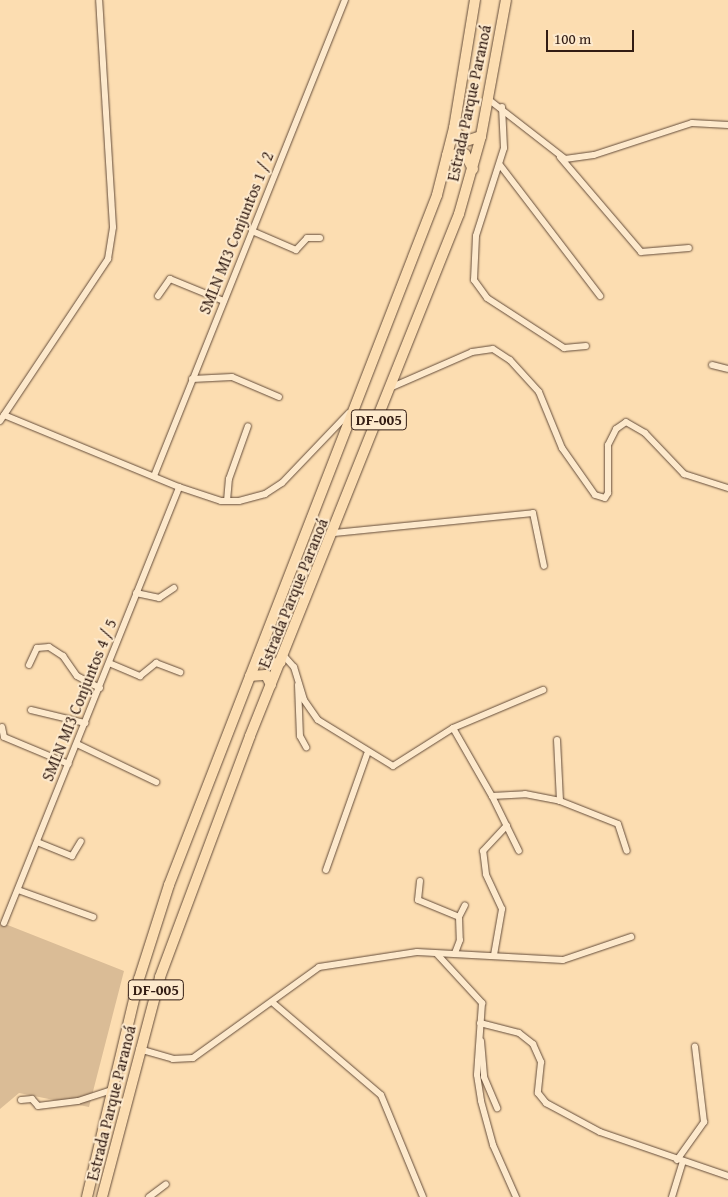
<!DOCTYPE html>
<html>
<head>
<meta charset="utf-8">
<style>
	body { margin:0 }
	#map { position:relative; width:728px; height:1197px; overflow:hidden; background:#fcddb1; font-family:"Gentium Book Plus",serif }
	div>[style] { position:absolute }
	.green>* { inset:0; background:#dabc96 }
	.roads { filter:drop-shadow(0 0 1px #644c3a) drop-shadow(0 0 1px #644c3a) }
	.street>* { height:6px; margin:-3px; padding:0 3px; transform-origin:3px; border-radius:3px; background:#fde9cc }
	.primary>* { height:10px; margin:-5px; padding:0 5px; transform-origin:5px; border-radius:5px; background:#fcddb1 }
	span { translate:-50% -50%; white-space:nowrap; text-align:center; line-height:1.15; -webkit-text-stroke:4px #fde9cc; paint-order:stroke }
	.shield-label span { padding:1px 4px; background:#fde9cc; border:1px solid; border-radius:4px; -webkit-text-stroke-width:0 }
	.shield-label { font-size:15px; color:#321c13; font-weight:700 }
	.street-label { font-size:16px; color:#321c13 }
	.scale { position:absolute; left:546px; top:30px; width:88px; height:22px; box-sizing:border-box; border:2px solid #321c13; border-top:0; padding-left:6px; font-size:15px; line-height:18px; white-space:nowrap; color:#321c13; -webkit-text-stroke:4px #fde9cc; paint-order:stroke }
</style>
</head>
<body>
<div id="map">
	<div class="green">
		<i style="clip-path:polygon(0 922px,124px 971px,89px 1107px,19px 1093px,0 1109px)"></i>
	</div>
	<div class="roads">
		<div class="street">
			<i style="left:488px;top:99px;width:98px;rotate:37.9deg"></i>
			<i style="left:565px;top:159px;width:29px;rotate:-8deg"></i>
			<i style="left:594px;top:155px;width:103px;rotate:-18.1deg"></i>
			<i style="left:692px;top:123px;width:36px;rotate:3deg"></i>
			<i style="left:502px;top:107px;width:41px;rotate:87.2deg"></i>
			<i style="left:504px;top:148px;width:92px;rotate:107.7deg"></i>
			<i style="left:476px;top:236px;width:44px;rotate:92.6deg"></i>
			<i style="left:474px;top:280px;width:22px;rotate:54deg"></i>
			<i style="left:487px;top:298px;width:92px;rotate:33deg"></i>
			<i style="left:564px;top:348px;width:22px;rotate:-5deg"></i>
			<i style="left:560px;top:157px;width:125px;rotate:49.5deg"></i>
			<i style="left:641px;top:252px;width:48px;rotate:-4.8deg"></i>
			<i style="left:500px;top:165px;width:165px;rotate:52.6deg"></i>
			<i style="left:252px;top:231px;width:48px;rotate:23.4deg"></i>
			<i style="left:296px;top:250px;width:16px;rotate:-47deg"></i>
			<i style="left:307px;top:238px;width:13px"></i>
			<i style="left:158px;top:296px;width:21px;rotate:-55deg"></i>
			<i style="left:170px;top:279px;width:58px;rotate:22.2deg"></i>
			<i style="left:712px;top:365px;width:16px;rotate:14deg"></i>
			<i style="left:192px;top:379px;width:40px;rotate:-2.9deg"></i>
			<i style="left:232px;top:377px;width:51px;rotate:23.1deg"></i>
			<i style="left:392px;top:387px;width:87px;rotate:-23.6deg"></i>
			<i style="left:472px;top:352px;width:21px;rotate:-8deg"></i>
			<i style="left:493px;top:349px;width:20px;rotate:33deg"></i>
			<i style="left:510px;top:360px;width:43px;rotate:47.8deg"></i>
			<i style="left:539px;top:392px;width:61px;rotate:67.7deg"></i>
			<i style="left:562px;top:448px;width:57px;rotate:54.9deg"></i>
			<i style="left:595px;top:495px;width:10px;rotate:17deg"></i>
			<i style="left:605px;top:498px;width:6px;rotate:-59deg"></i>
			<i style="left:608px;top:493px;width:48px;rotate:-90deg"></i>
			<i style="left:608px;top:445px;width:18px;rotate:-63deg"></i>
			<i style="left:616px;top:429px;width:12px;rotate:-35deg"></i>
			<i style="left:626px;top:422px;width:22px;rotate:30deg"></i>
			<i style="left:645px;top:433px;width:57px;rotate:46.4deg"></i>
			<i style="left:684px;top:474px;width:46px;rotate:17.7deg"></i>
			<i style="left:4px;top:415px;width:189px;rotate:22.4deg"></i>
			<i style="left:179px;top:487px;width:44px;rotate:18.4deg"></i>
			<i style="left:221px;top:501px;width:18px"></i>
			<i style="left:239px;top:501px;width:27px;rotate:-15deg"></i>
			<i style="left:265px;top:494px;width:20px;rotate:-33deg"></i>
			<i style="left:282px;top:483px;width:97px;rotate:-46.3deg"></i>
			<i style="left:0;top:421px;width:195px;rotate:-56.3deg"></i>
			<i style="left:108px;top:259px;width:32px;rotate:-81deg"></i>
			<i style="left:113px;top:227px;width:227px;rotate:-93.5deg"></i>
			<i style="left:154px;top:476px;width:513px;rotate:-68.14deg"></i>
			<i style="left:227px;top:501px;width:22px;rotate:-85deg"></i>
			<i style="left:229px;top:479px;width:56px;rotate:-70.3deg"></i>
			<i style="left:334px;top:533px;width:200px;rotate:-5.7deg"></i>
			<i style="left:533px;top:513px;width:54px;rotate:78.3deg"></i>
			<i style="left:136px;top:593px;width:24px;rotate:12deg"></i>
			<i style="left:159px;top:598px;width:18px;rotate:-34deg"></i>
			<i style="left:284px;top:656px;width:15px;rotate:48deg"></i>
			<i style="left:294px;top:667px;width:34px;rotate:73deg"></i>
			<i style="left:304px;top:700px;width:24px;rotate:55deg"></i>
			<i style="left:318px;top:720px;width:88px;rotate:31.5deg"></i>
			<i style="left:393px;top:766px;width:71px;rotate:-32.3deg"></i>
			<i style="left:453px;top:728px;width:78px;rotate:60.2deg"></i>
			<i style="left:492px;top:796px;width:33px;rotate:-3deg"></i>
			<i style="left:525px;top:794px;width:36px;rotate:11deg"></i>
			<i style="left:560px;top:801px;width:61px;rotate:-92.8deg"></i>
			<i style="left:109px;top:663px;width:34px;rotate:23deg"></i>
			<i style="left:140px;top:676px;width:21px;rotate:-39deg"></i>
			<i style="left:156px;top:663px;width:26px;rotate:21deg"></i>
			<i style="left:29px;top:665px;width:19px;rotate:-65deg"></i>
			<i style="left:37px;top:648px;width:12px;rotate:-5deg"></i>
			<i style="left:49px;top:647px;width:17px;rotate:33deg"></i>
			<i style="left:63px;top:656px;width:24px;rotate:55deg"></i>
			<i style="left:77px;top:676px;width:26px;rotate:28deg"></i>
			<i style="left:298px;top:685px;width:51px;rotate:87.8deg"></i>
			<i style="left:300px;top:736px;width:13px;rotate:61deg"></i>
			<i style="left:31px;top:710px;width:56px;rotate:13.5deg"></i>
			<i style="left:2px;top:727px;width:10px;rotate:79deg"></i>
			<i style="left:4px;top:737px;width:70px;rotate:22.6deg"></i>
			<i style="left:453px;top:728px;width:98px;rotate:-22.9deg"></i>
			<i style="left:77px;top:744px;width:88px;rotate:25.7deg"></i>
			<i style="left:492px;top:796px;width:61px;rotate:63.9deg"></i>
			<i style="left:560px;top:801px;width:62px;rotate:21.6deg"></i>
			<i style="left:618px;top:824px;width:28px;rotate:72deg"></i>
			<i style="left:37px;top:842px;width:38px;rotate:22deg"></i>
			<i style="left:72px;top:856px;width:17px;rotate:-59deg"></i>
			<i style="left:326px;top:870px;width:123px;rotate:-70.5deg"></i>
			<i style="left:420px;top:881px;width:19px;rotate:96deg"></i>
			<i style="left:418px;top:900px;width:44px;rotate:22.5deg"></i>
			<i style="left:459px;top:917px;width:23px;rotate:88deg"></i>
			<i style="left:460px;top:940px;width:14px;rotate:111deg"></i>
			<i style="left:18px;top:890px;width:80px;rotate:19.8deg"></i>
			<i style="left:459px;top:917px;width:13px;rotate:-63deg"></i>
			<i style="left:4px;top:923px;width:470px;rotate:-68.1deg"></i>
			<i style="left:437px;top:954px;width:67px;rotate:47.4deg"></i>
			<i style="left:482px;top:1003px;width:72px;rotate:94deg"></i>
			<i style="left:477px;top:1075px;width:26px;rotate:81deg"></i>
			<i style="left:481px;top:1101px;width:46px;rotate:74.7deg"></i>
			<i style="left:493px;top:1145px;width:57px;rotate:66.1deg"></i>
			<i style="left:494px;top:955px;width:47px;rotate:-80.1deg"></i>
			<i style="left:502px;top:909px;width:38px;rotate:-115deg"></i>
			<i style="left:486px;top:874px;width:23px;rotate:-97deg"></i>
			<i style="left:483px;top:851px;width:35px;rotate:-47deg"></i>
			<i style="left:272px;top:1002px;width:143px;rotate:40.5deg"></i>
			<i style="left:381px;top:1095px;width:110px;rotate:67.6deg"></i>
			<i style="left:480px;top:1023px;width:40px;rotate:14.4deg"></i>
			<i style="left:519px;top:1033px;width:18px;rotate:38deg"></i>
			<i style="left:533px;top:1044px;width:20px;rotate:66deg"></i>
			<i style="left:541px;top:1062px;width:31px;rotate:96deg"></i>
			<i style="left:538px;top:1093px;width:13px;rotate:51deg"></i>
			<i style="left:546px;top:1103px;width:61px;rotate:28.2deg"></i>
			<i style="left:600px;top:1132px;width:135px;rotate:19deg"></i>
			<i style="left:481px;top:1041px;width:36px;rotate:85deg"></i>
			<i style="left:484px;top:1077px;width:34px;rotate:67deg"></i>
			<i style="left:139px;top:1049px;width:35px;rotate:16deg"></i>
			<i style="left:173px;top:1059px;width:20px;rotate:-3deg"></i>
			<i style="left:193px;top:1058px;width:155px;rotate:-35.8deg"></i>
			<i style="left:319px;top:967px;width:99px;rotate:-8.7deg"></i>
			<i style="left:417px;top:952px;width:146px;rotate:3.1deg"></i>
			<i style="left:563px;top:960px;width:72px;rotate:-18.7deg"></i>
			<i style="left:21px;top:1100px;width:11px;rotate:-5deg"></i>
			<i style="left:32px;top:1099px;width:9px;rotate:49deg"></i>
			<i style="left:38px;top:1106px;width:40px;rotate:-7.1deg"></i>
			<i style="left:78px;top:1101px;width:36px;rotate:-18deg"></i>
			<i style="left:677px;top:1160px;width:47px;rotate:-54.6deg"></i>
			<i style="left:704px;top:1122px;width:76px;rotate:-96.8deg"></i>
			<i style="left:149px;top:1197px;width:21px;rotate:-37deg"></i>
			<i style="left:672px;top:1197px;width:37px;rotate:-73deg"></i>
		</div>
		<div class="primary">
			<i style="left:454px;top:128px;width:17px;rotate:57deg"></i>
			<i style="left:463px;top:142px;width:19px;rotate:-18deg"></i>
			<i style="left:447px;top:155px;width:18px;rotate:-3deg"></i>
			<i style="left:465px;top:154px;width:17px;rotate:62deg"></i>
			<i style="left:260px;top:653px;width:15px;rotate:53deg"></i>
			<i style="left:269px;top:665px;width:12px;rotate:-14deg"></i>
			<i style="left:250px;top:676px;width:16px;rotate:-4deg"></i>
			<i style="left:266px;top:675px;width:11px;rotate:63deg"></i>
			<i style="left:87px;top:1197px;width:224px;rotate:-76.6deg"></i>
			<i style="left:139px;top:979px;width:99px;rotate:-72.3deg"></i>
			<i style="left:169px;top:885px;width:740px;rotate:-68.77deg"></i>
			<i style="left:437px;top:195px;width:69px;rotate:-75.8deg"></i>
			<i style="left:454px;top:128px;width:130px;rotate:-80.7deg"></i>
			<i style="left:102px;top:1197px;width:228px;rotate:-75.2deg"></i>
			<i style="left:160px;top:977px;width:257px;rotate:-69.5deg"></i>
			<i style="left:250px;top:736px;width:562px;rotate:-68.18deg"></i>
			<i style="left:459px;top:214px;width:81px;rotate:-74.2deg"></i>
			<i style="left:481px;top:136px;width:138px;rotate:-79.6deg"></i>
		</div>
	</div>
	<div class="shield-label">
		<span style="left:379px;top:420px">DF-005</span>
		<span style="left:156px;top:990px">DF-005</span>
	</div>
	<div class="street-label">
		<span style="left:469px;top:103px;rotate:-78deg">Estrada Parque Paranoá</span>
		<span style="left:236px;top:233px;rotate:-68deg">SMLN MI3 Conjuntos 1 / 2</span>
		<span style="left:293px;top:593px;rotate:-68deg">Estrada Parque Paranoá</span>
		<span style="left:79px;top:700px;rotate:-68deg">SMLN MI3 Conjuntos 4 / 5</span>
		<span style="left:111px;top:1103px;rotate:-76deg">Estrada Parque Paranoá</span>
	</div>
	<div class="scale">100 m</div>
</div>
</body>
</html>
